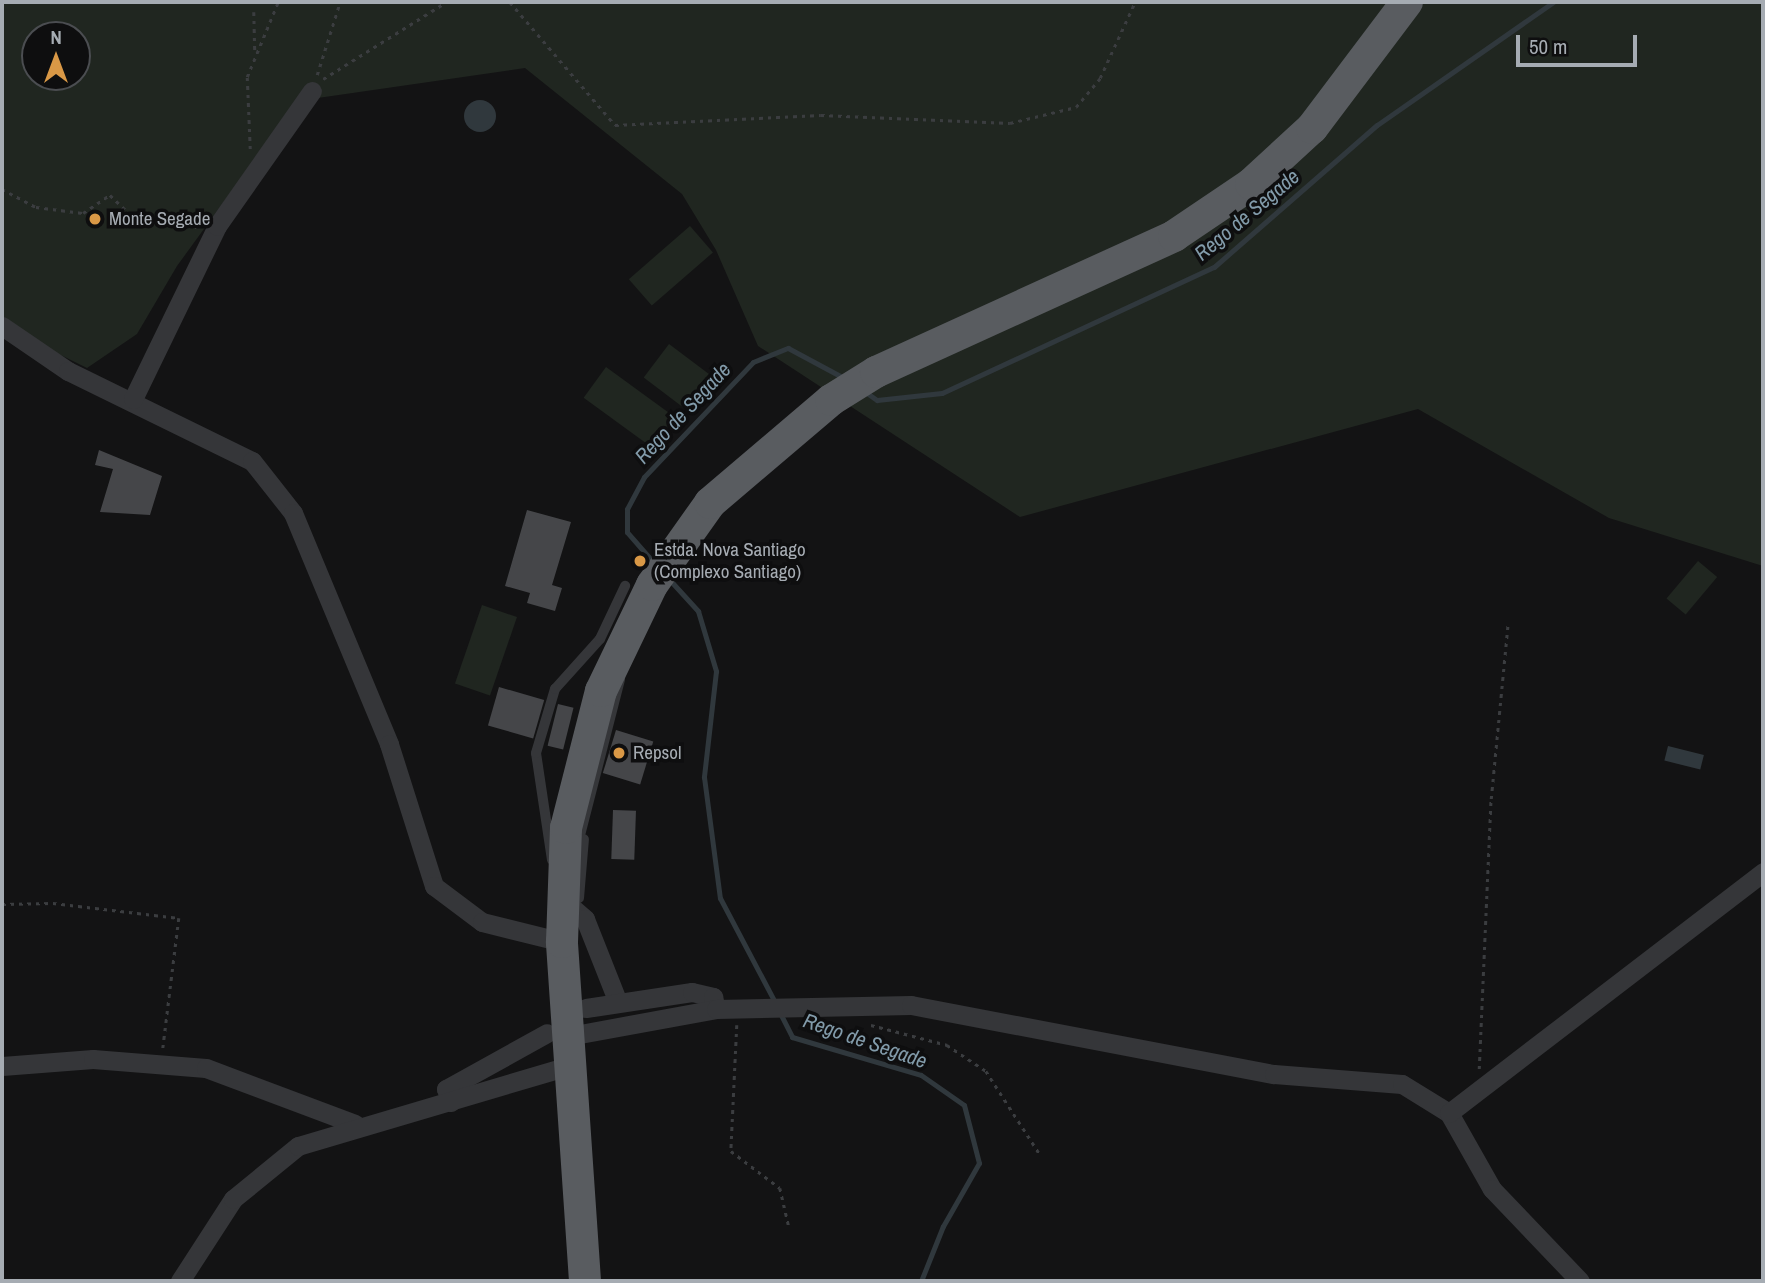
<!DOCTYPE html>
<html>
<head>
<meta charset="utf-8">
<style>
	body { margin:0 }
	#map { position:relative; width:1765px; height:1283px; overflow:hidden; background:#131314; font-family:"Archivo Narrow",sans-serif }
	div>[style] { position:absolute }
	.green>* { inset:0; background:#202620; transform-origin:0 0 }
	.water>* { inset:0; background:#30383d; transform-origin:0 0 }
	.round { border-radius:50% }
	.stream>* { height:5px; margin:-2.5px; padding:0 2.5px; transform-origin:2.5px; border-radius:2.5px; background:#30383d }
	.building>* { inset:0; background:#454649; transform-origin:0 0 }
	.path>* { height:2.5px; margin-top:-1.25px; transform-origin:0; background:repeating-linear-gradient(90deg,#3b3d40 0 3.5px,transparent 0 8.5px) }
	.service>* { height:10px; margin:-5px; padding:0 5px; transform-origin:5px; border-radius:5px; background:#353639 }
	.minor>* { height:19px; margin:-9.5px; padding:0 9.5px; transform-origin:9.5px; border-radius:9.5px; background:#353639 }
	.trunk>* { height:32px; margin:-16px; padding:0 16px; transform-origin:16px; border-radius:16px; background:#595c60 }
	.dots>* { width:19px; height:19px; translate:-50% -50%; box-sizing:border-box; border:4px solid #0e0e0f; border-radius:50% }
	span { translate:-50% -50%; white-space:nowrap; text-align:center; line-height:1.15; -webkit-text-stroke:7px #0e0e0f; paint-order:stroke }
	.poi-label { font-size:19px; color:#a6acb3 }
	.left { translate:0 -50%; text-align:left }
	.water-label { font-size:21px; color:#829baa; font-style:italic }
	.frame { position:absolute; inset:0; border:4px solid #a6acb3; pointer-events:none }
	.north { position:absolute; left:21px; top:21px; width:70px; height:70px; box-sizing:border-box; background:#0e0e0f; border:2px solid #4b4d51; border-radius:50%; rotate:0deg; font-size:19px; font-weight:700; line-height:28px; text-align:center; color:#a6acb3 }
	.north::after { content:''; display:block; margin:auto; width:24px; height:32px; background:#d99846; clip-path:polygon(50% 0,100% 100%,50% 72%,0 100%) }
	.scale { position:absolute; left:1516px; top:35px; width:121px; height:32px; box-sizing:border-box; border:4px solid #a6acb3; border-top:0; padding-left:9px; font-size:21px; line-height:24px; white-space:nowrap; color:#a6acb3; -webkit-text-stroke:5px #0e0e0f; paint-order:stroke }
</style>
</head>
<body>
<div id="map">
	<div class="green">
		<i style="clip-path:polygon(evenodd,2px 2px,1763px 2px,1763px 566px,1609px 518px,1418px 409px,1020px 517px,758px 346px,716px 250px,682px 194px,525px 68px,297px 101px,177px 266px,137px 334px,87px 368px,2px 326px,2px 2px,35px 35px,77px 35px,77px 77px,35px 77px,35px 35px)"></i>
		<i style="left:690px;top:226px;width:35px;height:81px;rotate:49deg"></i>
		<i style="left:669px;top:344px;width:50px;height:42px;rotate:37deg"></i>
		<i style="left:606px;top:367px;width:87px;height:38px;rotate:36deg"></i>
		<i style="left:1698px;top:561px;width:25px;height:49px;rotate:40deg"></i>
		<i style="left:482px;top:605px;width:37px;height:83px;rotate:19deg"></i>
	</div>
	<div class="water">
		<i class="round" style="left:464px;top:100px;width:32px;height:32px"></i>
		<i style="left:1668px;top:746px;width:37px;height:15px;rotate:14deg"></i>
	</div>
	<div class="stream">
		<i style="left:864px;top:391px;width:16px;rotate:35deg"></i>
		<i style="left:877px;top:400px;width:65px;rotate:-6.1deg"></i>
		<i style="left:942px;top:393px;width:300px;rotate:-24.9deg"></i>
		<i style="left:1214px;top:267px;width:216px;rotate:-41.1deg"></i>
		<i style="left:1377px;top:125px;width:215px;rotate:-34.9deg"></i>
		<i style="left:654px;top:563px;width:41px;rotate:-131.1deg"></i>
		<i style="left:627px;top:532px;width:23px;rotate:-90deg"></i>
		<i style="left:627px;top:509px;width:36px;rotate:-62deg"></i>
		<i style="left:644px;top:477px;width:158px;rotate:-46.5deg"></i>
		<i style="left:753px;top:362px;width:38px;rotate:-22deg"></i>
		<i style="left:788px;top:348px;width:64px;rotate:28.2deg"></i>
		<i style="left:668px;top:578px;width:45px;rotate:47.7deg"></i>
		<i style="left:698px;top:611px;width:63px;rotate:73.3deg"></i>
		<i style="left:716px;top:671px;width:107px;rotate:96.5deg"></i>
		<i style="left:704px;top:777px;width:122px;rotate:82.5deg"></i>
		<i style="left:720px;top:898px;width:120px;rotate:62.2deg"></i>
		<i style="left:780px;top:1013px;width:27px;rotate:63deg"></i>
		<i style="left:792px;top:1037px;width:134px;rotate:16.4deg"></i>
		<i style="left:921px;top:1075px;width:52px;rotate:34.9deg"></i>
		<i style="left:964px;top:1105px;width:60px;rotate:75.5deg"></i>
		<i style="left:979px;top:1163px;width:73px;rotate:119.7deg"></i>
		<i style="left:943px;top:1226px;width:59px;rotate:111.8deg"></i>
	</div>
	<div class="building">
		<i style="clip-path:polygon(99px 450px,162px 476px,150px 515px,100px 512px,113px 469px,95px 465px)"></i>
		<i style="clip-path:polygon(527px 510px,571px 522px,552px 585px,562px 588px,555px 611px,527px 603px,530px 593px,505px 586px)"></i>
		<i style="left:499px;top:687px;width:47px;height:40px;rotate:16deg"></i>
		<i style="left:558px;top:704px;width:16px;height:43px;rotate:14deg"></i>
		<i style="left:616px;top:730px;width:39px;height:45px;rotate:17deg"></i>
		<i style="left:613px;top:810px;width:23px;height:49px;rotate:2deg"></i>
	</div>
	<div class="path">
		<i style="left:510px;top:2px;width:162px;rotate:49.5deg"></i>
		<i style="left:615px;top:125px;width:206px;rotate:-2.8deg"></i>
		<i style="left:821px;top:115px;width:189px;rotate:2.4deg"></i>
		<i style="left:1010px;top:123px;width:68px;rotate:-13.6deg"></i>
		<i style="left:1076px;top:107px;width:38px;rotate:-50deg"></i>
		<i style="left:1100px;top:78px;width:84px;rotate:-65.3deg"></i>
		<i style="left:254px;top:12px;width:42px;rotate:88.6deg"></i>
		<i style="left:317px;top:75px;width:77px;rotate:-72.5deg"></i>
		<i style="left:323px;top:79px;width:145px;rotate:-32deg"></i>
		<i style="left:250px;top:149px;width:72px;rotate:-92.4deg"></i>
		<i style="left:247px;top:77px;width:81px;rotate:-67.5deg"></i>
		<i style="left:2px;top:189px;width:38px;rotate:28deg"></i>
		<i style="left:36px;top:207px;width:47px;rotate:7.3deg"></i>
		<i style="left:83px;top:213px;width:32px;rotate:-34deg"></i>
		<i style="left:110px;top:195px;width:36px;rotate:44deg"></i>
		<i style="left:136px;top:220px;width:61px;rotate:6.5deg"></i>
		<i style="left:2px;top:904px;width:51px;rotate:-1.1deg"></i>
		<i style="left:53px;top:903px;width:127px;rotate:6.8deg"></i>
		<i style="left:179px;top:918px;width:131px;rotate:97deg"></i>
		<i style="left:737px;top:1025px;width:126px;rotate:92.7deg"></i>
		<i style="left:731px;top:1151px;width:61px;rotate:37.1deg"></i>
		<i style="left:780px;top:1188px;width:40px;rotate:77deg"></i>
		<i style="left:871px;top:1025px;width:79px;rotate:14.7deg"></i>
		<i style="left:947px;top:1045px;width:47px;rotate:33.7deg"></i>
		<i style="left:986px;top:1071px;width:98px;rotate:57.1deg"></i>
		<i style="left:1479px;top:1069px;width:270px;rotate:-87.5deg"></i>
		<i style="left:1491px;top:799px;width:177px;rotate:-84.5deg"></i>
	</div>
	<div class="service">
		<i style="left:576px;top:851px;width:177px;rotate:-75.6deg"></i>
		<i style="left:552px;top:860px;width:108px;rotate:-98.5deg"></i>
		<i style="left:536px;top:753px;width:67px;rotate:-73.5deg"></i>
		<i style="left:555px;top:689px;width:67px;rotate:-48deg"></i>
		<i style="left:600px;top:639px;width:59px;rotate:-64.7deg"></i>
		<i style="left:579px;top:898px;width:59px;rotate:-85.2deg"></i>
	</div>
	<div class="minor">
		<i style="left:2px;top:326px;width:80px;rotate:34.3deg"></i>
		<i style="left:68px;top:371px;width:205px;rotate:26.1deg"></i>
		<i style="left:252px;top:461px;width:66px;rotate:51.7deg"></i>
		<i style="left:293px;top:513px;width:250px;rotate:67.4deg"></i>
		<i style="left:389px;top:744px;width:149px;rotate:72.4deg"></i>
		<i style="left:434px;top:886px;width:60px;rotate:36.9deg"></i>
		<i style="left:482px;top:922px;width:82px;rotate:14deg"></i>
		<i style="left:133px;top:399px;width:192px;rotate:-64.1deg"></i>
		<i style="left:217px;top:226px;width:165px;rotate:-54.9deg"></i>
		<i style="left:561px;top:898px;width:32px;rotate:41deg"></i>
		<i style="left:585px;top:919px;width:87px;rotate:68.4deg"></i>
		<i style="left:586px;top:1008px;width:107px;rotate:-8.6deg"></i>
		<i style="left:692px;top:992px;width:22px;rotate:13deg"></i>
		<i style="left:713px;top:997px;width:12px;rotate:76deg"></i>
		<i style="left:569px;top:1036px;width:149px;rotate:-10.4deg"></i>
		<i style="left:716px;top:1009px;width:195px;rotate:-1.2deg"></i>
		<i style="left:911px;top:1005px;width:369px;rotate:10.8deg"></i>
		<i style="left:1274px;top:1074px;width:128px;rotate:4.5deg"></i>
		<i style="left:1402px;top:1084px;width:55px;rotate:31.7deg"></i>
		<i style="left:1449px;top:1113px;width:87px;rotate:60.5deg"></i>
		<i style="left:1492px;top:1189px;width:127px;rotate:46.3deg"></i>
		<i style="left:2px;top:1066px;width:91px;rotate:-4.4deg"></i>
		<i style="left:93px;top:1059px;width:113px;rotate:4.6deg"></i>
		<i style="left:206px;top:1068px;width:159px;rotate:20.6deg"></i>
		<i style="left:451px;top:1102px;width:14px;rotate:-111deg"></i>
		<i style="left:446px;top:1089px;width:115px;rotate:-29deg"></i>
		<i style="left:1449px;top:1113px;width:396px;rotate:-37.5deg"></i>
		<i style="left:180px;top:1281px;width:98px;rotate:-57.1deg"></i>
		<i style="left:233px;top:1199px;width:84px;rotate:-39.2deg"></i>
		<i style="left:298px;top:1146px;width:285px;rotate:-16.5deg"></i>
	</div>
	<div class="trunk">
		<i style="left:585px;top:1281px;width:340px;rotate:-93.9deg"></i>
		<i style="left:562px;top:942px;width:114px;rotate:-88deg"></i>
		<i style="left:566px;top:828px;width:141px;rotate:-75.7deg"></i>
		<i style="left:601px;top:691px;width:118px;rotate:-64.3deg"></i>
		<i style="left:652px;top:585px;width:100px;rotate:-54.7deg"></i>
		<i style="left:710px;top:503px;width:159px;rotate:-40.4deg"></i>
		<i style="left:831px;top:400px;width:53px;rotate:-31.9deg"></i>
		<i style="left:876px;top:372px;width:328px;rotate:-24.5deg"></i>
		<i style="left:1174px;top:236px;width:93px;rotate:-34deg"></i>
		<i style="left:1251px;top:184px;width:83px;rotate:-42.6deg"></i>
		<i style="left:1312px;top:128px;width:158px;rotate:-53deg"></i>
	</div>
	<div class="dots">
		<i style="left:95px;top:219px;background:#d99846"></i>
		<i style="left:640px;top:561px;background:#d99846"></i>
		<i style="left:619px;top:753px;background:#d99846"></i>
	</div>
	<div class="poi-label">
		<span class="left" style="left:109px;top:219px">Monte Segade</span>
		<span class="left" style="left:654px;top:561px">Estda. Nova Santiago<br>(Complexo Santiago)</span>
		<span class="left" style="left:633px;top:753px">Repsol</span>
	</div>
	<div class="water-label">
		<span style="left:1247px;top:215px;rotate:-40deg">Rego de Segade</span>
		<span style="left:683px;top:413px;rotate:-47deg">Rego de Segade</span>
		<span style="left:865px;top:1041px;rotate:19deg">Rego de Segade</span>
	</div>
	<div class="frame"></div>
	<div class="north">N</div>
	<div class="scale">50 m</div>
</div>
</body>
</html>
